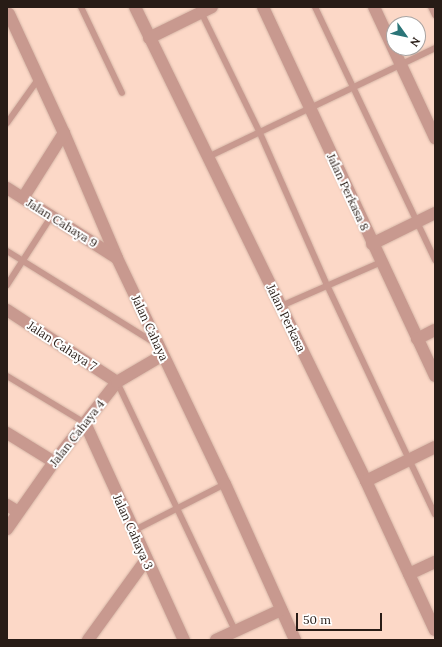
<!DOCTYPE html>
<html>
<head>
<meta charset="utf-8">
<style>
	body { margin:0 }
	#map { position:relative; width:442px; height:647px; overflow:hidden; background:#fcd8c7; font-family:Lora,serif }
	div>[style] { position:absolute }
	.roads { filter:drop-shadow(0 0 1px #d6b6a7) drop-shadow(0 0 1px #d6b6a7) }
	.lane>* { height:6px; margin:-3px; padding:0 3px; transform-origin:3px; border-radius:3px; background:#c8998f }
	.street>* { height:12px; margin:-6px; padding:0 6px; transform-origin:6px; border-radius:6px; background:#c8998f }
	span { translate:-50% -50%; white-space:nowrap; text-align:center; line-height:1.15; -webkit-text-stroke:4px #fff; paint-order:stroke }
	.street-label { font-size:12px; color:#281c16 }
	.frame { position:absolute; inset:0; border:8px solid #281c16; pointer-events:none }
	.north { position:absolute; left:386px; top:16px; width:40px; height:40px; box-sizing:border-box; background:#fff; border:1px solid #a9a4a2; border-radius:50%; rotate:123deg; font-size:11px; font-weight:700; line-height:16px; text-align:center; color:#281c16 }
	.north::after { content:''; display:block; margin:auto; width:14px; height:18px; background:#2b7578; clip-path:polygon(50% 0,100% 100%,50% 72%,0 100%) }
	.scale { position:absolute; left:296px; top:613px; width:86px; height:18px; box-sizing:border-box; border:2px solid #281c16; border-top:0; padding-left:5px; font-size:12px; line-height:14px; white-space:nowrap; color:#281c16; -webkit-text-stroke:3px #fff; paint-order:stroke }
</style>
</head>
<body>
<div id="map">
	<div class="roads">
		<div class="lane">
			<i style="left:81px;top:7px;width:95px;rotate:64.5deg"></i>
			<i style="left:315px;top:7px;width:280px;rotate:64.6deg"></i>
			<i style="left:431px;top:7px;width:9px;rotate:63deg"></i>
			<i style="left:200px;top:10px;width:135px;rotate:64deg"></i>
			<i style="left:259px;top:131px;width:168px;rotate:66.2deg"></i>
			<i style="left:327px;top:285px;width:253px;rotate:64.8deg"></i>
			<i style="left:7px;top:123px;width:55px;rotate:-54.6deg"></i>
			<i style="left:208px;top:157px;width:252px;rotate:-25.6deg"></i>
			<i style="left:7px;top:251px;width:174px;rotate:31.9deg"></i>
			<i style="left:7px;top:285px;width:81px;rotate:-57.1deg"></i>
			<i style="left:281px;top:306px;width:109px;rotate:-23.7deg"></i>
			<i style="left:7px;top:376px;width:91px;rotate:31.1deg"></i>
			<i style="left:117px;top:382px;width:276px;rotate:64.6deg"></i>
			<i style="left:133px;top:531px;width:103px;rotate:-27.1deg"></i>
		</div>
		<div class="street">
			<i style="left:135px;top:7px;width:527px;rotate:64.02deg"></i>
			<i style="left:366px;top:481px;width:164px;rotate:65.2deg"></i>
			<i style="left:263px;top:7px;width:407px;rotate:65deg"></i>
			<i style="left:374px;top:7px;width:145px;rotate:65deg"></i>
			<i style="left:9px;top:14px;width:131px;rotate:65.2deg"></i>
			<i style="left:64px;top:133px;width:136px;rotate:67deg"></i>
			<i style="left:117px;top:258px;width:250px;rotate:64.5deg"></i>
			<i style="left:225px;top:484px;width:171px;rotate:65.8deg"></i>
			<i style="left:149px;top:38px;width:70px;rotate:-26.2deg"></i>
			<i style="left:7px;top:188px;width:130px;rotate:32.5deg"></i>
			<i style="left:23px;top:198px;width:77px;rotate:-57.8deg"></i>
			<i style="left:372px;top:244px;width:70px;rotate:-26.2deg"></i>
			<i style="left:7px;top:310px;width:131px;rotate:33.2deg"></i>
			<i style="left:417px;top:339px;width:20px;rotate:-27deg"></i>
			<i style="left:85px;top:423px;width:239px;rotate:65.5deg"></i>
			<i style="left:7px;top:433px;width:55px;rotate:31.7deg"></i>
			<i style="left:366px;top:481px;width:77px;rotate:-26.2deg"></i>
			<i style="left:7px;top:505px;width:13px;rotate:32deg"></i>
			<i style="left:7px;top:529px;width:82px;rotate:-55deg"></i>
			<i style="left:54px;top:462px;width:102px;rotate:-51.8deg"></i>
			<i style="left:117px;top:382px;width:53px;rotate:-30.4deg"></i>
			<i style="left:409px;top:574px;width:29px;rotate:-25deg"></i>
			<i style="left:88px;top:640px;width:99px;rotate:-54.1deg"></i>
			<i style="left:216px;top:640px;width:72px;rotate:-24.8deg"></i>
		</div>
	</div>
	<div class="street-label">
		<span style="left:348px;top:192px;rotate:65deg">Jalan Perkasa 8</span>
		<span style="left:62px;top:223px;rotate:32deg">Jalan Cahaya 9</span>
		<span style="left:286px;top:318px;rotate:64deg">Jalan Perkasa</span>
		<span style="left:150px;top:328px;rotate:65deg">Jalan Cahaya</span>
		<span style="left:62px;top:346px;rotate:33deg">Jalan Cahaya 7</span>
		<span style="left:77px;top:433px;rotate:-52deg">Jalan Cahaya 4</span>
		<span style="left:133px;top:532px;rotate:66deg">Jalan Cahaya 3</span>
	</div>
	<div class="frame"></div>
	<div class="north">N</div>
	<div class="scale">50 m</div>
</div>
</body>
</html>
